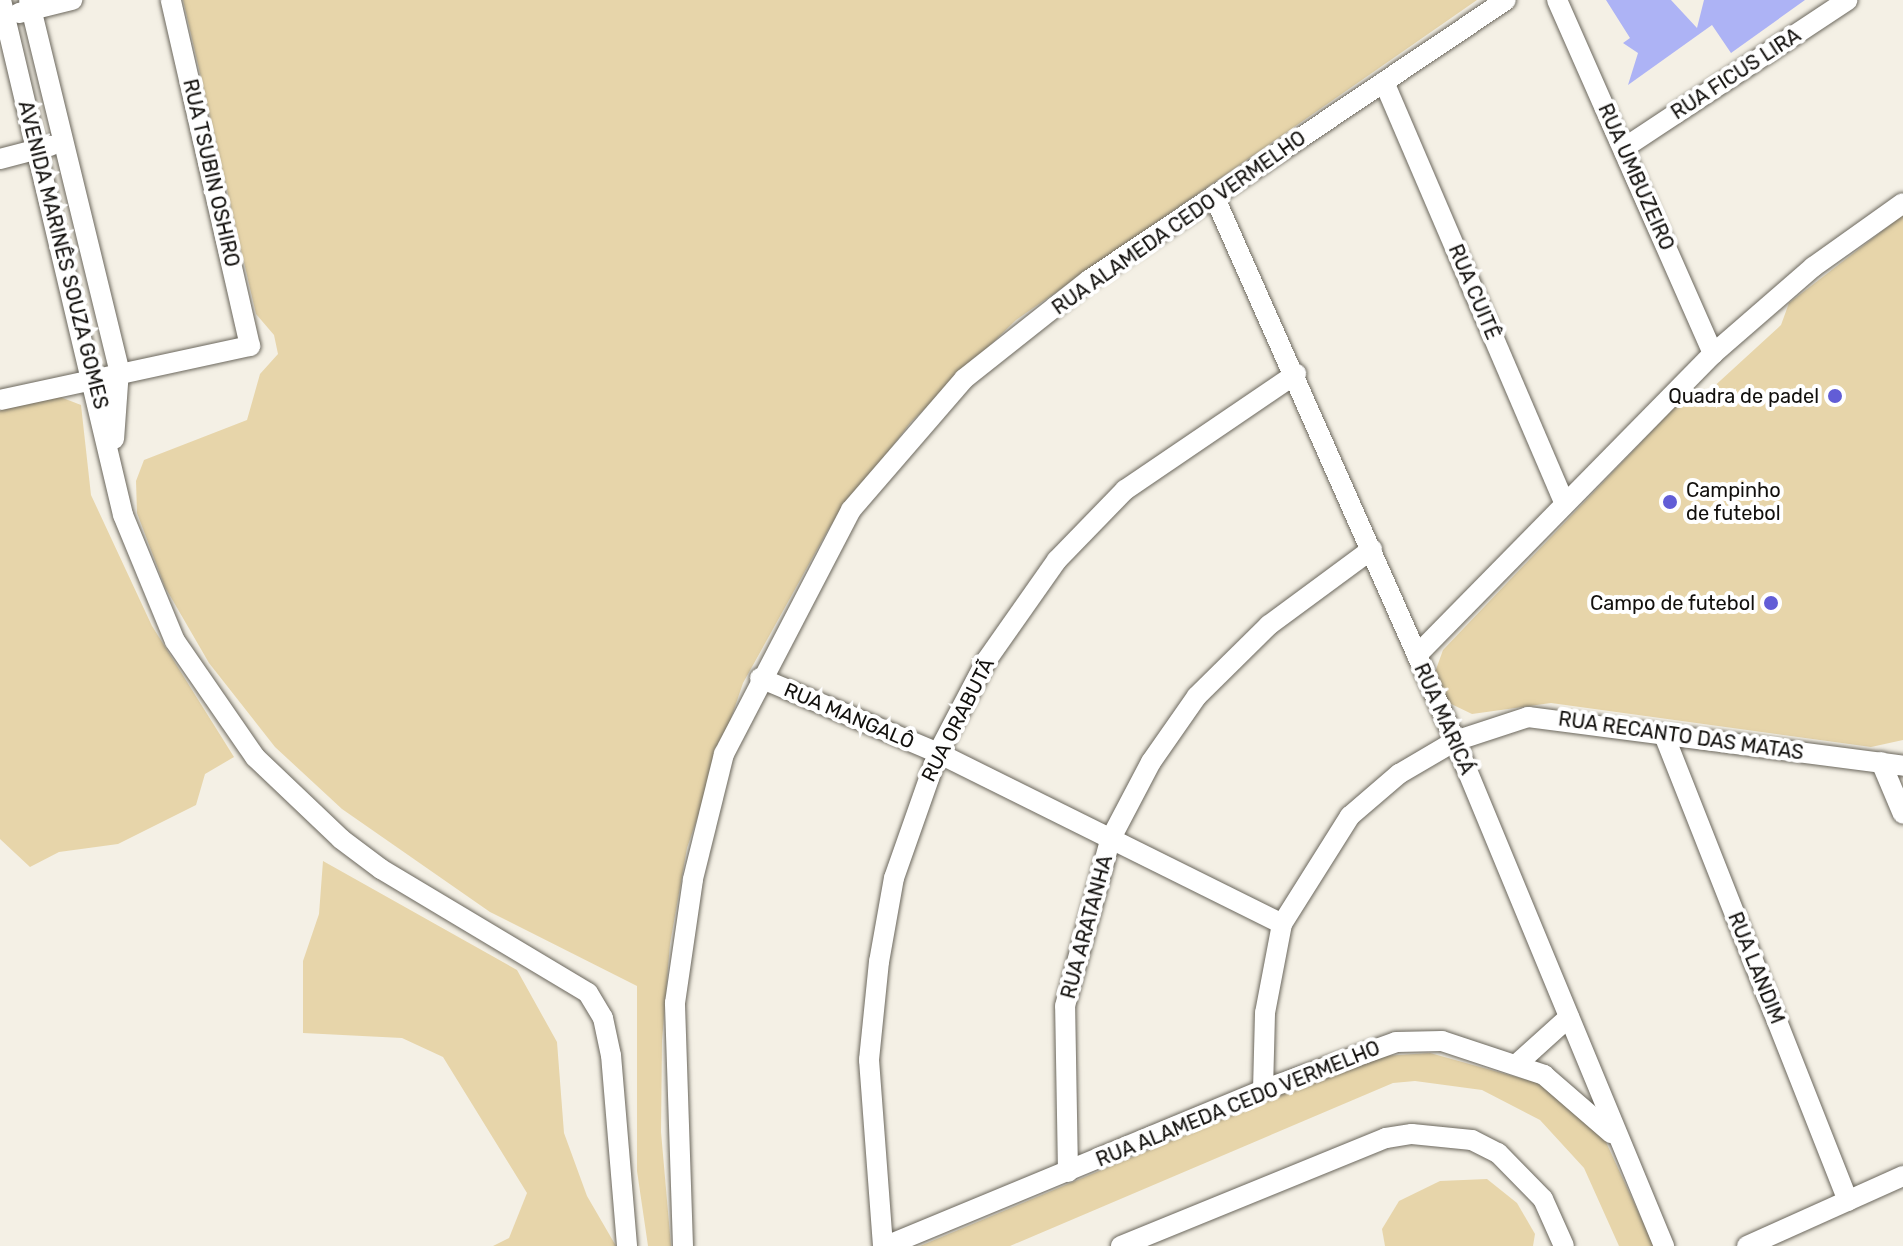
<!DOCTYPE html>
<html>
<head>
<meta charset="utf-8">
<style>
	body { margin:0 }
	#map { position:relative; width:1903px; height:1246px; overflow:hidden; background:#f4f0e5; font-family:Rubik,sans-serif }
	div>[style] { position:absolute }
	.green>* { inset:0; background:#e7d5aa }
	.building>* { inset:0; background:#adb3f5 }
	.roads { filter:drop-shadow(0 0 2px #6b675d) drop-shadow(0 0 2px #6b675d) }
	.minor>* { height:20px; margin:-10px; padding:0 10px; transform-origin:10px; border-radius:10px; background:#fff }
	.dots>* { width:22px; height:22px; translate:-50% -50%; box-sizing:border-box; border:4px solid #fff; border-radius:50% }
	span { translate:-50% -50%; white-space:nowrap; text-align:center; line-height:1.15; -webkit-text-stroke:8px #fff; paint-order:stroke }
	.street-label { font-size:20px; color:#12100d }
	.poi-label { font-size:20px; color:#12100d }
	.right { translate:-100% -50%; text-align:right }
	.left { translate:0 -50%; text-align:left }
</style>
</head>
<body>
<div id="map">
	<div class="green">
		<i style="clip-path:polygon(183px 0,1477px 0,1016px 320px,911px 422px,829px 528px,743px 683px,687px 848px,670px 944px,662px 1041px,661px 1132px,671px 1246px,648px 1246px,637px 1171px,637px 986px,490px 912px,342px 809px,275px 747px,209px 663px,165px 587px,137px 513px,136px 481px,144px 460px,247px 420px,260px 374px,278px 354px,274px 335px,256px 314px)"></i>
		<i style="clip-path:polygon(1903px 215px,1903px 740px,1871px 747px,1551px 703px,1472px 714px,1445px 701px,1434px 675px,1443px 650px,1675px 407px,1697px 402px,1781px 325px,1789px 303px)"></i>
		<i style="clip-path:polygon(55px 395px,81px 405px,91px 495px,152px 626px,234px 757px,205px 774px,196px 805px,118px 844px,59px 852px,30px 867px,0 839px,0 407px)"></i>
		<i style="clip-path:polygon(323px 861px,517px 970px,557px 1042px,564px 1133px,587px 1196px,616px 1246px,493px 1246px,509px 1238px,527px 1193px,443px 1057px,402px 1038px,303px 1033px,303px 961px,319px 914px)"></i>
		<i style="clip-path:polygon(1430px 1053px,1538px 1083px,1605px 1140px,1654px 1246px,1619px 1246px,1584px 1168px,1540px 1120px,1482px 1090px,1415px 1081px,1393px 1083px,1010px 1246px,920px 1246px,1336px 1072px,1384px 1056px)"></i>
		<i style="clip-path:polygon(1487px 1179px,1517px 1203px,1535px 1234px,1533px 1246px,1385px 1246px,1382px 1229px,1399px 1201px,1440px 1181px)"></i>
	</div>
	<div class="building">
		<i style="clip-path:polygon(1606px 0,1671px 0,1697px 28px,1704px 0,1805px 0,1731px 53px,1712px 25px,1628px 85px,1638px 53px,1623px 43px,1630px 38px)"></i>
	</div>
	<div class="roads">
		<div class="minor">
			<i style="left:1px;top:0;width:529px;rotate:76.67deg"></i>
			<i style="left:123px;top:515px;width:136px;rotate:67.6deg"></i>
			<i style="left:175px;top:641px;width:141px;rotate:55.4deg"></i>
			<i style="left:255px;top:757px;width:119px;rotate:43.6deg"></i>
			<i style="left:341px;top:839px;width:50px;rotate:36.9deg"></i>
			<i style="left:381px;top:869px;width:241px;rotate:30.9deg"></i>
			<i style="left:588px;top:993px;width:29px;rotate:59deg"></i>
			<i style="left:603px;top:1018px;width:38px;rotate:78deg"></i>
			<i style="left:611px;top:1055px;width:192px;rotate:85.2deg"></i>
			<i style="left:29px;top:0;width:381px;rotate:76.3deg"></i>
			<i style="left:119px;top:370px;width:69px;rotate:94.1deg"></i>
			<i style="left:1557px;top:0;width:387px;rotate:66.2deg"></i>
			<i style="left:19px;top:13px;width:55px;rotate:-13.8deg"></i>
			<i style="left:1384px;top:82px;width:457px;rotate:66.8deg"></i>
			<i style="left:1624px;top:148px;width:268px;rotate:-33.5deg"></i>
			<i style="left:0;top:159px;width:52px;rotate:-14.6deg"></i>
			<i style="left:1214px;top:196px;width:596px;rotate:66.14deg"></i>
			<i style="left:1455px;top:741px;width:547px;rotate:67.52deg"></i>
			<i style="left:0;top:400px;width:256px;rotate:-12.2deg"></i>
			<i style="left:250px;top:346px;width:355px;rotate:-102.9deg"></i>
			<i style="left:1417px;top:655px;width:422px;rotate:-45.5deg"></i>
			<i style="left:1713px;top:354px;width:133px;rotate:-41deg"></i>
			<i style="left:1813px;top:267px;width:110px;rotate:-35.4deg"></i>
			<i style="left:760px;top:678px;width:193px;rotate:22.8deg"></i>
			<i style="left:938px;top:753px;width:384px;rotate:26.4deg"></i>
			<i style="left:1664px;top:735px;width:501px;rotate:68.45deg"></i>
			<i style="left:1881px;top:762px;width:56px;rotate:67.1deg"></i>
			<i style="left:1517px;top:1064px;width:70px;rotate:-42.1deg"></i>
			<i style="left:1263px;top:1090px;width:77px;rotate:-88.5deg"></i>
			<i style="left:1265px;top:1013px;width:91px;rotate:-79.2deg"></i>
			<i style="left:1282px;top:924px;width:128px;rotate:-57.8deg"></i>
			<i style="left:1350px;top:816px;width:65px;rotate:-40.6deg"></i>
			<i style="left:1399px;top:774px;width:65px;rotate:-30.5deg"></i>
			<i style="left:1455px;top:741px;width:77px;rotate:-18.2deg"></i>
			<i style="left:1528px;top:717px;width:378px;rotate:7.4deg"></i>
			<i style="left:1068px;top:1172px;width:166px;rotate:-91deg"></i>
			<i style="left:1065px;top:1006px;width:172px;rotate:-74.8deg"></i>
			<i style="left:1110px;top:840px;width:88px;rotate:-62.3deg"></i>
			<i style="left:1151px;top:762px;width:80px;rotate:-55.1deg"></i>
			<i style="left:1197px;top:696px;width:101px;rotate:-44.6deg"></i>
			<i style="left:1269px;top:625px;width:128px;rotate:-36.4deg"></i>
			<i style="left:683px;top:1246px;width:243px;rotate:-91.9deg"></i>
			<i style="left:675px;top:1003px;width:125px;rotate:-81.7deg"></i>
			<i style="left:693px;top:879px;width:129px;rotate:-76.1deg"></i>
			<i style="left:724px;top:754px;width:275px;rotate:-62.5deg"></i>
			<i style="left:851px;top:510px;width:173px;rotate:-49.2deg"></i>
			<i style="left:964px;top:379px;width:159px;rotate:-38.4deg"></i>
			<i style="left:1089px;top:280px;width:502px;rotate:-33.88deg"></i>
			<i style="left:883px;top:1246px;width:187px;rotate:-94.3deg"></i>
			<i style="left:869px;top:1060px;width:99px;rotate:-84.2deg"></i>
			<i style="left:879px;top:962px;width:85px;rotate:-79.9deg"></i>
			<i style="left:894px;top:878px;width:133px;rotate:-70.6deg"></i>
			<i style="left:938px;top:753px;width:104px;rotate:-62.4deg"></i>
			<i style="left:986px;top:661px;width:123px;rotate:-54.9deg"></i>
			<i style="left:1057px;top:560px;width:98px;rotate:-45.8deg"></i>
			<i style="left:1125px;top:490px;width:207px;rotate:-34.2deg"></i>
			<i style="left:886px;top:1246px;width:408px;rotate:-22.5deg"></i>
			<i style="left:1263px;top:1090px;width:141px;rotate:-19.8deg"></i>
			<i style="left:1396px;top:1042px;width:46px;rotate:-1.2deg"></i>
			<i style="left:1442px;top:1041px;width:108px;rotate:18.4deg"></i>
			<i style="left:1544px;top:1075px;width:89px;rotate:40.9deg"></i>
			<i style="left:1121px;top:1246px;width:286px;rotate:-22.2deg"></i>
			<i style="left:1386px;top:1138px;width:26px;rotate:-9deg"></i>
			<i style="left:1412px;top:1134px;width:60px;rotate:5.7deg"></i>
			<i style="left:1472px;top:1140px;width:29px;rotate:27deg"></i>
			<i style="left:1498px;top:1153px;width:64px;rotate:45.6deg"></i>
			<i style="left:1543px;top:1199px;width:51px;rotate:65.9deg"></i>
			<i style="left:1747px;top:1246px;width:171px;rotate:-24.2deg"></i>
		</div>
	</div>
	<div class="dots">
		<i style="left:1835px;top:396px;background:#625dd6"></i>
		<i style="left:1670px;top:502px;background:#625dd6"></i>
		<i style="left:1771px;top:603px;background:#625dd6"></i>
	</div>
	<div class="street-label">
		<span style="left:1736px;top:74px;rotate:-33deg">RUA FICUS LIRA</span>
		<span style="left:211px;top:173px;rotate:77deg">RUA TSUBIN OSHIRO</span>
		<span style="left:1636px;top:177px;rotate:66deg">RUA UMBUZEIRO</span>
		<span style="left:1179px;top:223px;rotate:-35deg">RUA ALAMEDA CEDO VERMELHO</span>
		<span style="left:63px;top:255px;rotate:76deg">AVENIDA MARINÊS SOUZA GOMES</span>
		<span style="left:1474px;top:292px;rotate:67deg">RUA CUITÊ</span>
		<span style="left:849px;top:716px;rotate:23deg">RUA MANGALÔ</span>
		<span style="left:1444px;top:719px;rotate:66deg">RUA MARICÁ</span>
		<span style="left:958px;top:720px;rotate:-63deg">RUA ORABUTÃ</span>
		<span style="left:1681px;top:736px;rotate:8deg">RUA RECANTO DAS MATAS</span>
		<span style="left:1087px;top:927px;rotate:-75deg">RUA ARATANHA</span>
		<span style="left:1756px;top:968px;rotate:68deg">RUA LANDIM</span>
		<span style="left:1238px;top:1104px;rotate:-22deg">RUA ALAMEDA CEDO VERMELHO</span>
	</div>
	<div class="poi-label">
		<span class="right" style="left:1819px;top:396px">Quadra de padel</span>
		<span class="left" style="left:1686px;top:502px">Campinho<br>de futebol</span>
		<span class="right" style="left:1755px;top:603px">Campo de futebol</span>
	</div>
</div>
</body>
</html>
